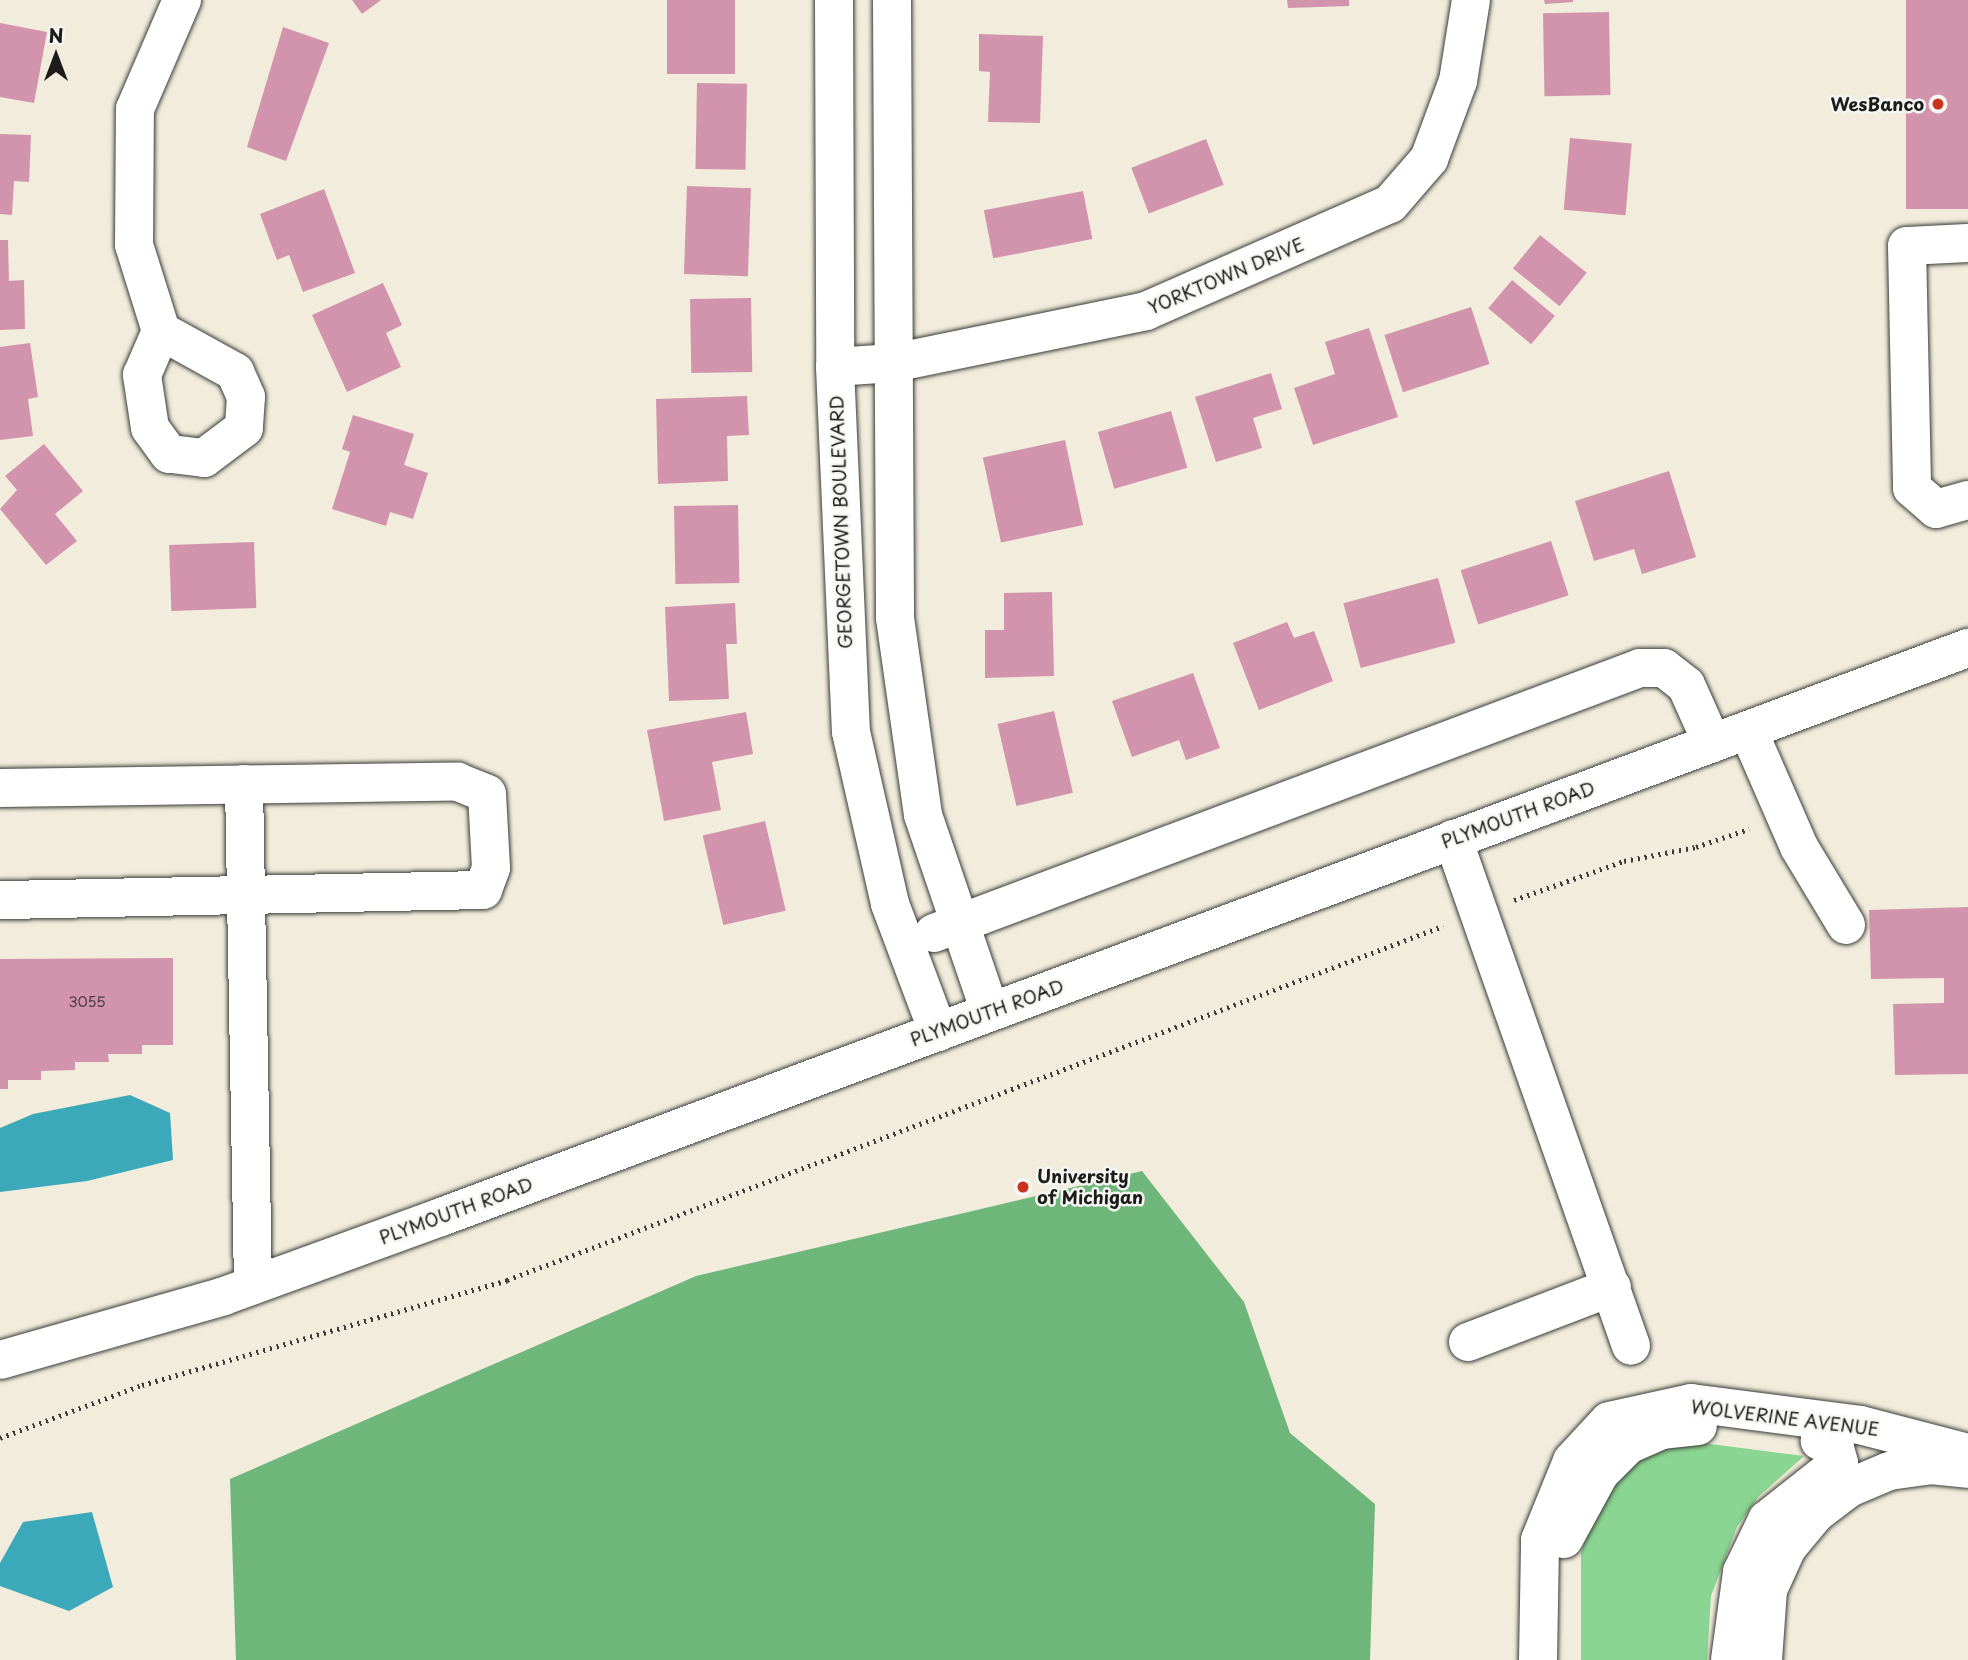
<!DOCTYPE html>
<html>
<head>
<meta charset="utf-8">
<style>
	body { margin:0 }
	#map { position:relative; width:1968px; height:1660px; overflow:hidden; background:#f1ecdb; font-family:"Playpen Sans",sans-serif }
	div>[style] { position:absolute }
	.green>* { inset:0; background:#8ad591 }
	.forest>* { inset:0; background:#6fb67b }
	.water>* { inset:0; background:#3ca9bb }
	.building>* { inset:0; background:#d294ad; transform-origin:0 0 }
	.path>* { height:4.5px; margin-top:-2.25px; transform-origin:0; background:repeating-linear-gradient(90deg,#3c3b39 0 2px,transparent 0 7px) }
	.roads { filter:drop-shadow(0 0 2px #3c3b39) drop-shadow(0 0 2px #3c3b39) }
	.minor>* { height:38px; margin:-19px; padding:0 19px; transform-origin:19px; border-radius:19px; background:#fff }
	.major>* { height:38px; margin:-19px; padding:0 19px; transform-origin:19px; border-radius:19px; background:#fff }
	.dots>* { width:19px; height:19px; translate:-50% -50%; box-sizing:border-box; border:4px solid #f6f6f2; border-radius:50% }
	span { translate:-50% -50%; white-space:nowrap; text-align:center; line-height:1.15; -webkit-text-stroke:5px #f6f6f2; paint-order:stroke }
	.number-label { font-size:14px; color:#4a3a40 }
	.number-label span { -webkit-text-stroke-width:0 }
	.poi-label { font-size:18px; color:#1c1c1c; font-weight:700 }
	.right { translate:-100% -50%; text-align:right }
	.left { translate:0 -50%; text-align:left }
	.street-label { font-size:18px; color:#1c1c1c }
	.north { position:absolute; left:21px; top:21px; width:70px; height:70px; -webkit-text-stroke:5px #f6f6f2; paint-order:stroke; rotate:0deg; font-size:19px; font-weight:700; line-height:28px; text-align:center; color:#1c1c1c }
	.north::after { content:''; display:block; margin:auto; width:24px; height:32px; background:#1c1c1c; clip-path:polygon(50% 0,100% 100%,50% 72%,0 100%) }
</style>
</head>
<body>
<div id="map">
	<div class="green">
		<i style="clip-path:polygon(1695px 1442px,1804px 1456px,1758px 1497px,1737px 1527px,1711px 1596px,1707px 1660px,1581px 1660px,1581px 1552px,1603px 1492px,1643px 1456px,1667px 1445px)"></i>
	</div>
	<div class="forest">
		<i style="clip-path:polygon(1142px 1171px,1244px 1302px,1290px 1433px,1375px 1504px,1370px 1660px,236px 1660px,230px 1479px,696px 1276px)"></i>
	</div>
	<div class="water">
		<i style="clip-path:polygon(130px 1095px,170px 1113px,173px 1160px,87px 1181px,0 1192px,0 1128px,33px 1114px)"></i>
		<i style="clip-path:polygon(92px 1512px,113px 1587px,69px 1611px,0 1586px,0 1563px,23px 1522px)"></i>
	</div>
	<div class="building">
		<i style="clip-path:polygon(352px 0,381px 0,362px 14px)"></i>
		<i style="left:667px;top:0;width:68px;height:74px"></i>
		<i style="clip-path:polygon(1287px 0,1349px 0,1349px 6px,1288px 8px)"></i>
		<i style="clip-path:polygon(1544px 0,1573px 0,1573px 2px,1545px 4px)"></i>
		<i style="left:1906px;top:0;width:62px;height:209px"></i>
		<i style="left:1609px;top:12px;width:83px;height:66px;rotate:89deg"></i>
		<i style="clip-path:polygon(0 23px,47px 32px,34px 103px,0 97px)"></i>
		<i style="clip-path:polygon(283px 27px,329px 43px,286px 161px,247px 147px)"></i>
		<i style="clip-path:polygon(979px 34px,1043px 36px,1040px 123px,988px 122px,990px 72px,979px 71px)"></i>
		<i style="left:697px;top:83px;width:50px;height:86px;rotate:1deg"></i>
		<i style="clip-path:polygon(0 134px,31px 135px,29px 182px,14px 181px,12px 215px,0 214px)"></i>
		<i style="left:1570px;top:138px;width:62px;height:72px;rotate:5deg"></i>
		<i style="left:1206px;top:139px;width:49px;height:80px;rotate:69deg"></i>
		<i style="left:687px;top:186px;width:64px;height:88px;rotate:2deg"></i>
		<i style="clip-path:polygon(324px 189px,355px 273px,303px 292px,289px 255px,277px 260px,260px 214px)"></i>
		<i style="left:1083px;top:191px;width:49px;height:101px;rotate:79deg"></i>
		<i style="left:1540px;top:235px;width:60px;height:43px;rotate:39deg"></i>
		<i style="clip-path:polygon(0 240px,8px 240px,9px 281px,24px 280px,25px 329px,0 330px)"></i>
		<i style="left:1512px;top:280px;width:56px;height:37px;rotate:40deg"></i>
		<i style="clip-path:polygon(383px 283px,402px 325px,386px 333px,401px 367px,347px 392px,312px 315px)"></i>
		<i style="left:751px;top:298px;width:74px;height:61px;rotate:89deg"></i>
		<i style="left:1471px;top:307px;width:60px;height:91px;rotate:72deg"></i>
		<i style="clip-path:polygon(1369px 328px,1398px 417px,1313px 445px,1294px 388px,1335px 374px,1325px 342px)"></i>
		<i style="clip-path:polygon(30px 343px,38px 397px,28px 399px,33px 436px,0 440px,0 347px)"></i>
		<i style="clip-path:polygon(1271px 373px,1282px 409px,1253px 418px,1262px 448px,1216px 462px,1195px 397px)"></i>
		<i style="clip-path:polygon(747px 396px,749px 435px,727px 436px,728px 481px,658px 484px,656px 399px)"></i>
		<i style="left:1171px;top:411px;width:59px;height:76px;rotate:74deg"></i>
		<i style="clip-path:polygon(353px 415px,414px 434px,404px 465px,428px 473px,413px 519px,390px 512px,386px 526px,332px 509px,350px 452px,342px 449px)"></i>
		<i style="left:1065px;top:440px;width:87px;height:84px;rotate:78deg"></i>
		<i style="clip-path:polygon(44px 444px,83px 491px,55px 514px,77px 541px,46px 565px,0 509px,17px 490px,5px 476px)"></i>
		<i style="clip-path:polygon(1669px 471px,1696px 557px,1642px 574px,1634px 549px,1594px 561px,1575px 501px)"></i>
		<i style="left:738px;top:505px;width:78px;height:64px;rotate:89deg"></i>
		<i style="left:1551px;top:541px;width:57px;height:95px;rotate:72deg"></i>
		<i style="left:254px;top:542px;width:66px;height:85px;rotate:88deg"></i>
		<i style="left:1438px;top:578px;width:67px;height:98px;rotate:75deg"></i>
		<i style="clip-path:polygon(1052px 592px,1054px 676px,985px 678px,985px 630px,1004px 630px,1004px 593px)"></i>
		<i style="clip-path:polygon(735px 603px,737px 644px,726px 644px,729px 699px,669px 701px,665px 607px)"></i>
		<i style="clip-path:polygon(1287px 622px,1294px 638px,1314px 631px,1333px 681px,1259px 710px,1233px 643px)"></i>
		<i style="clip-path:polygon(1193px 673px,1220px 748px,1186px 760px,1179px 740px,1132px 757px,1112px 701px)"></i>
		<i style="left:1054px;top:711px;width:84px;height:58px;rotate:77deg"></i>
		<i style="clip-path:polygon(746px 712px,753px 754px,712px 762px,721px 810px,664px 821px,647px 730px)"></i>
		<i style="left:765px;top:821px;width:92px;height:64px;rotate:77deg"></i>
		<i style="clip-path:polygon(1968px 907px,1968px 1074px,1895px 1075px,1893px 1004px,1944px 1003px,1944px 978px,1871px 979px,1869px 910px)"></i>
		<i style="clip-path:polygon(173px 958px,173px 1045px,142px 1045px,142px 1054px,108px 1054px,109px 1062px,75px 1062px,75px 1070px,41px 1071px,41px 1080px,8px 1080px,8px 1089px,0 1089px,0 959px)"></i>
	</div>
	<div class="path">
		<i style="left:1514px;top:900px;width:117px;rotate:-19.5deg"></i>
		<i style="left:1624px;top:861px;width:73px;rotate:-11deg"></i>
		<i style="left:1696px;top:847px;width:56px;rotate:-18.8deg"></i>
		<i style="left:0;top:1438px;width:152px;rotate:-20.5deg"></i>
		<i style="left:142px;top:1385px;width:380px;rotate:-16deg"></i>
		<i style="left:507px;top:1280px;width:1001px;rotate:-20.72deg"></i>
	</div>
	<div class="roads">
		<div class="minor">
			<i style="left:834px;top:0;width:367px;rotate:89.8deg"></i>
			<i style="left:835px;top:367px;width:365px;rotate:87.5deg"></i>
			<i style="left:851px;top:732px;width:176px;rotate:77.2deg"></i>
			<i style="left:890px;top:904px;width:137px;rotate:69.4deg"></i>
			<i style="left:892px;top:0;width:618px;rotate:89.72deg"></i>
			<i style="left:895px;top:618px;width:199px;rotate:81.9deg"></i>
			<i style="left:923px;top:815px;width:208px;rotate:71.2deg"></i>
			<i style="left:1968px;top:243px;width:61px;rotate:177.2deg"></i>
			<i style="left:1907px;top:246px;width:242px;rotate:88.8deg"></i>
			<i style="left:1912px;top:488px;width:32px;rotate:41deg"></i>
			<i style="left:1936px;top:509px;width:33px;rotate:-16deg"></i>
			<i style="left:161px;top:331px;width:85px;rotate:29deg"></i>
			<i style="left:235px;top:372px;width:27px;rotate:66deg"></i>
			<i style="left:246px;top:397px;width:31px;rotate:94deg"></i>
			<i style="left:244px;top:428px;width:50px;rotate:143.1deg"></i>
			<i style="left:204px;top:458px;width:35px;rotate:-173deg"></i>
			<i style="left:169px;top:454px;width:32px;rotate:-126deg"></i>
			<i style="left:150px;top:428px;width:54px;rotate:-98.6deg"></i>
			<i style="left:142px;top:375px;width:48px;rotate:-66.6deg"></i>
			<i style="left:161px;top:331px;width:90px;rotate:-107.4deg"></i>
			<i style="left:134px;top:245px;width:136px;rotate:-89.6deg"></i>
			<i style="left:135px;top:109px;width:119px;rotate:-66.7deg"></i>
			<i style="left:835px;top:367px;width:58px;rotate:-3.9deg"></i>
			<i style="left:893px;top:363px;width:258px;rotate:-11.6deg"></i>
			<i style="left:1146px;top:311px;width:266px;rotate:-23.7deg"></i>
			<i style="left:1390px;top:204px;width:60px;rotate:-49.1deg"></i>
			<i style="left:1429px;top:159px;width:83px;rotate:-69.6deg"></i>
			<i style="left:1458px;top:81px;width:82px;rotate:-80.9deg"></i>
			<i style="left:1748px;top:730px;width:128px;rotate:66.4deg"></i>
			<i style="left:1799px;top:847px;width:91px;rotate:58.9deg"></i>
			<i style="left:244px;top:784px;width:501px;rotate:88.97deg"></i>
			<i style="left:0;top:788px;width:458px;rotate:-0.8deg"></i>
			<i style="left:458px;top:782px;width:31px;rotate:22deg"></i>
			<i style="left:487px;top:794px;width:74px;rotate:86.9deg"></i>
			<i style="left:491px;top:868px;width:23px;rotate:110deg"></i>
			<i style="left:483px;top:890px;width:483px;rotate:178.8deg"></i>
			<i style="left:1453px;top:839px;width:537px;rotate:70.65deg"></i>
			<i style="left:934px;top:933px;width:754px;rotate:-20.57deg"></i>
			<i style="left:1640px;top:668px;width:24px"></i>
			<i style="left:1664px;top:668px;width:28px;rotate:38deg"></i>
			<i style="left:1686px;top:685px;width:64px;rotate:65.9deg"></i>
			<i style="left:1468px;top:1342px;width:154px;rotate:-20.9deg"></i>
			<i style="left:1564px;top:1539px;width:75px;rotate:-61.4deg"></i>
			<i style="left:1600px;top:1473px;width:40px;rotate:-45deg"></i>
			<i style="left:1628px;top:1445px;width:36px;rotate:-24deg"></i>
			<i style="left:1661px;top:1430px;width:37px;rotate:-6deg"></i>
			<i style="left:1538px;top:1660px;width:120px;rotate:-89deg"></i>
			<i style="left:1540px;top:1540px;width:85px;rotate:-67.9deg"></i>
			<i style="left:1572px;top:1461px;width:54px;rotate:-47.2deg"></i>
			<i style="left:1609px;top:1421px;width:84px;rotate:-12.4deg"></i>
			<i style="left:1691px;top:1403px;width:170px;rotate:7.4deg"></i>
			<i style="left:1860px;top:1425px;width:112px;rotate:14.5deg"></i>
			<i style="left:1730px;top:1660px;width:89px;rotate:-82.2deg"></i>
			<i style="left:1742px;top:1572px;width:58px;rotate:-64.3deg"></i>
			<i style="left:1767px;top:1520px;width:92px;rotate:-38.4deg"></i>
			<i style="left:1839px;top:1463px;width:16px;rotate:-105deg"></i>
			<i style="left:1835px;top:1448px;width:17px;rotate:-155deg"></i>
			<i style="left:1763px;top:1660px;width:70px;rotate:-85.9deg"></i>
			<i style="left:1768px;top:1590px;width:46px;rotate:-65.7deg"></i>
			<i style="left:1787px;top:1548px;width:44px;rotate:-50.5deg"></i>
			<i style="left:1815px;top:1514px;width:43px;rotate:-37.4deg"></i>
			<i style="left:1849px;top:1488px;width:43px;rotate:-23deg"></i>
			<i style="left:1889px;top:1471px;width:42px;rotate:-8.1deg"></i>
			<i style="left:1931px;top:1465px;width:37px;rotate:6deg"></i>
		</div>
		<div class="major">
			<i style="left:0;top:1360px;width:233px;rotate:-15.9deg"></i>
			<i style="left:224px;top:1296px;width:231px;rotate:-20deg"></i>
			<i style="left:441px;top:1217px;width:1630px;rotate:-20.44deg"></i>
		</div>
	</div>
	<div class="dots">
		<i style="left:1938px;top:104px;background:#c8321e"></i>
		<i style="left:1023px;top:1187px;background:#c8321e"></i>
	</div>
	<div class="number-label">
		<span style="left:87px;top:1002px">3055</span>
	</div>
	<div class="poi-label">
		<span class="right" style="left:1924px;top:104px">WesBanco</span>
		<span class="left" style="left:1037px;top:1187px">University<br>of Michigan</span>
	</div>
	<div class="street-label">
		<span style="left:1226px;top:276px;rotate:-23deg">YORKTOWN DRIVE</span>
		<span style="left:841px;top:522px;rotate:-92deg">GEORGETOWN BOULEVARD</span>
		<span style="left:1518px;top:815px;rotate:-20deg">PLYMOUTH ROAD</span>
		<span style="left:987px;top:1013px;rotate:-20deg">PLYMOUTH ROAD</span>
		<span style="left:456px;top:1211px;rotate:-20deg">PLYMOUTH ROAD</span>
		<span style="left:1785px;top:1418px;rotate:7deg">WOLVERINE AVENUE</span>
	</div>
	<div class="north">N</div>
</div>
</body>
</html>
